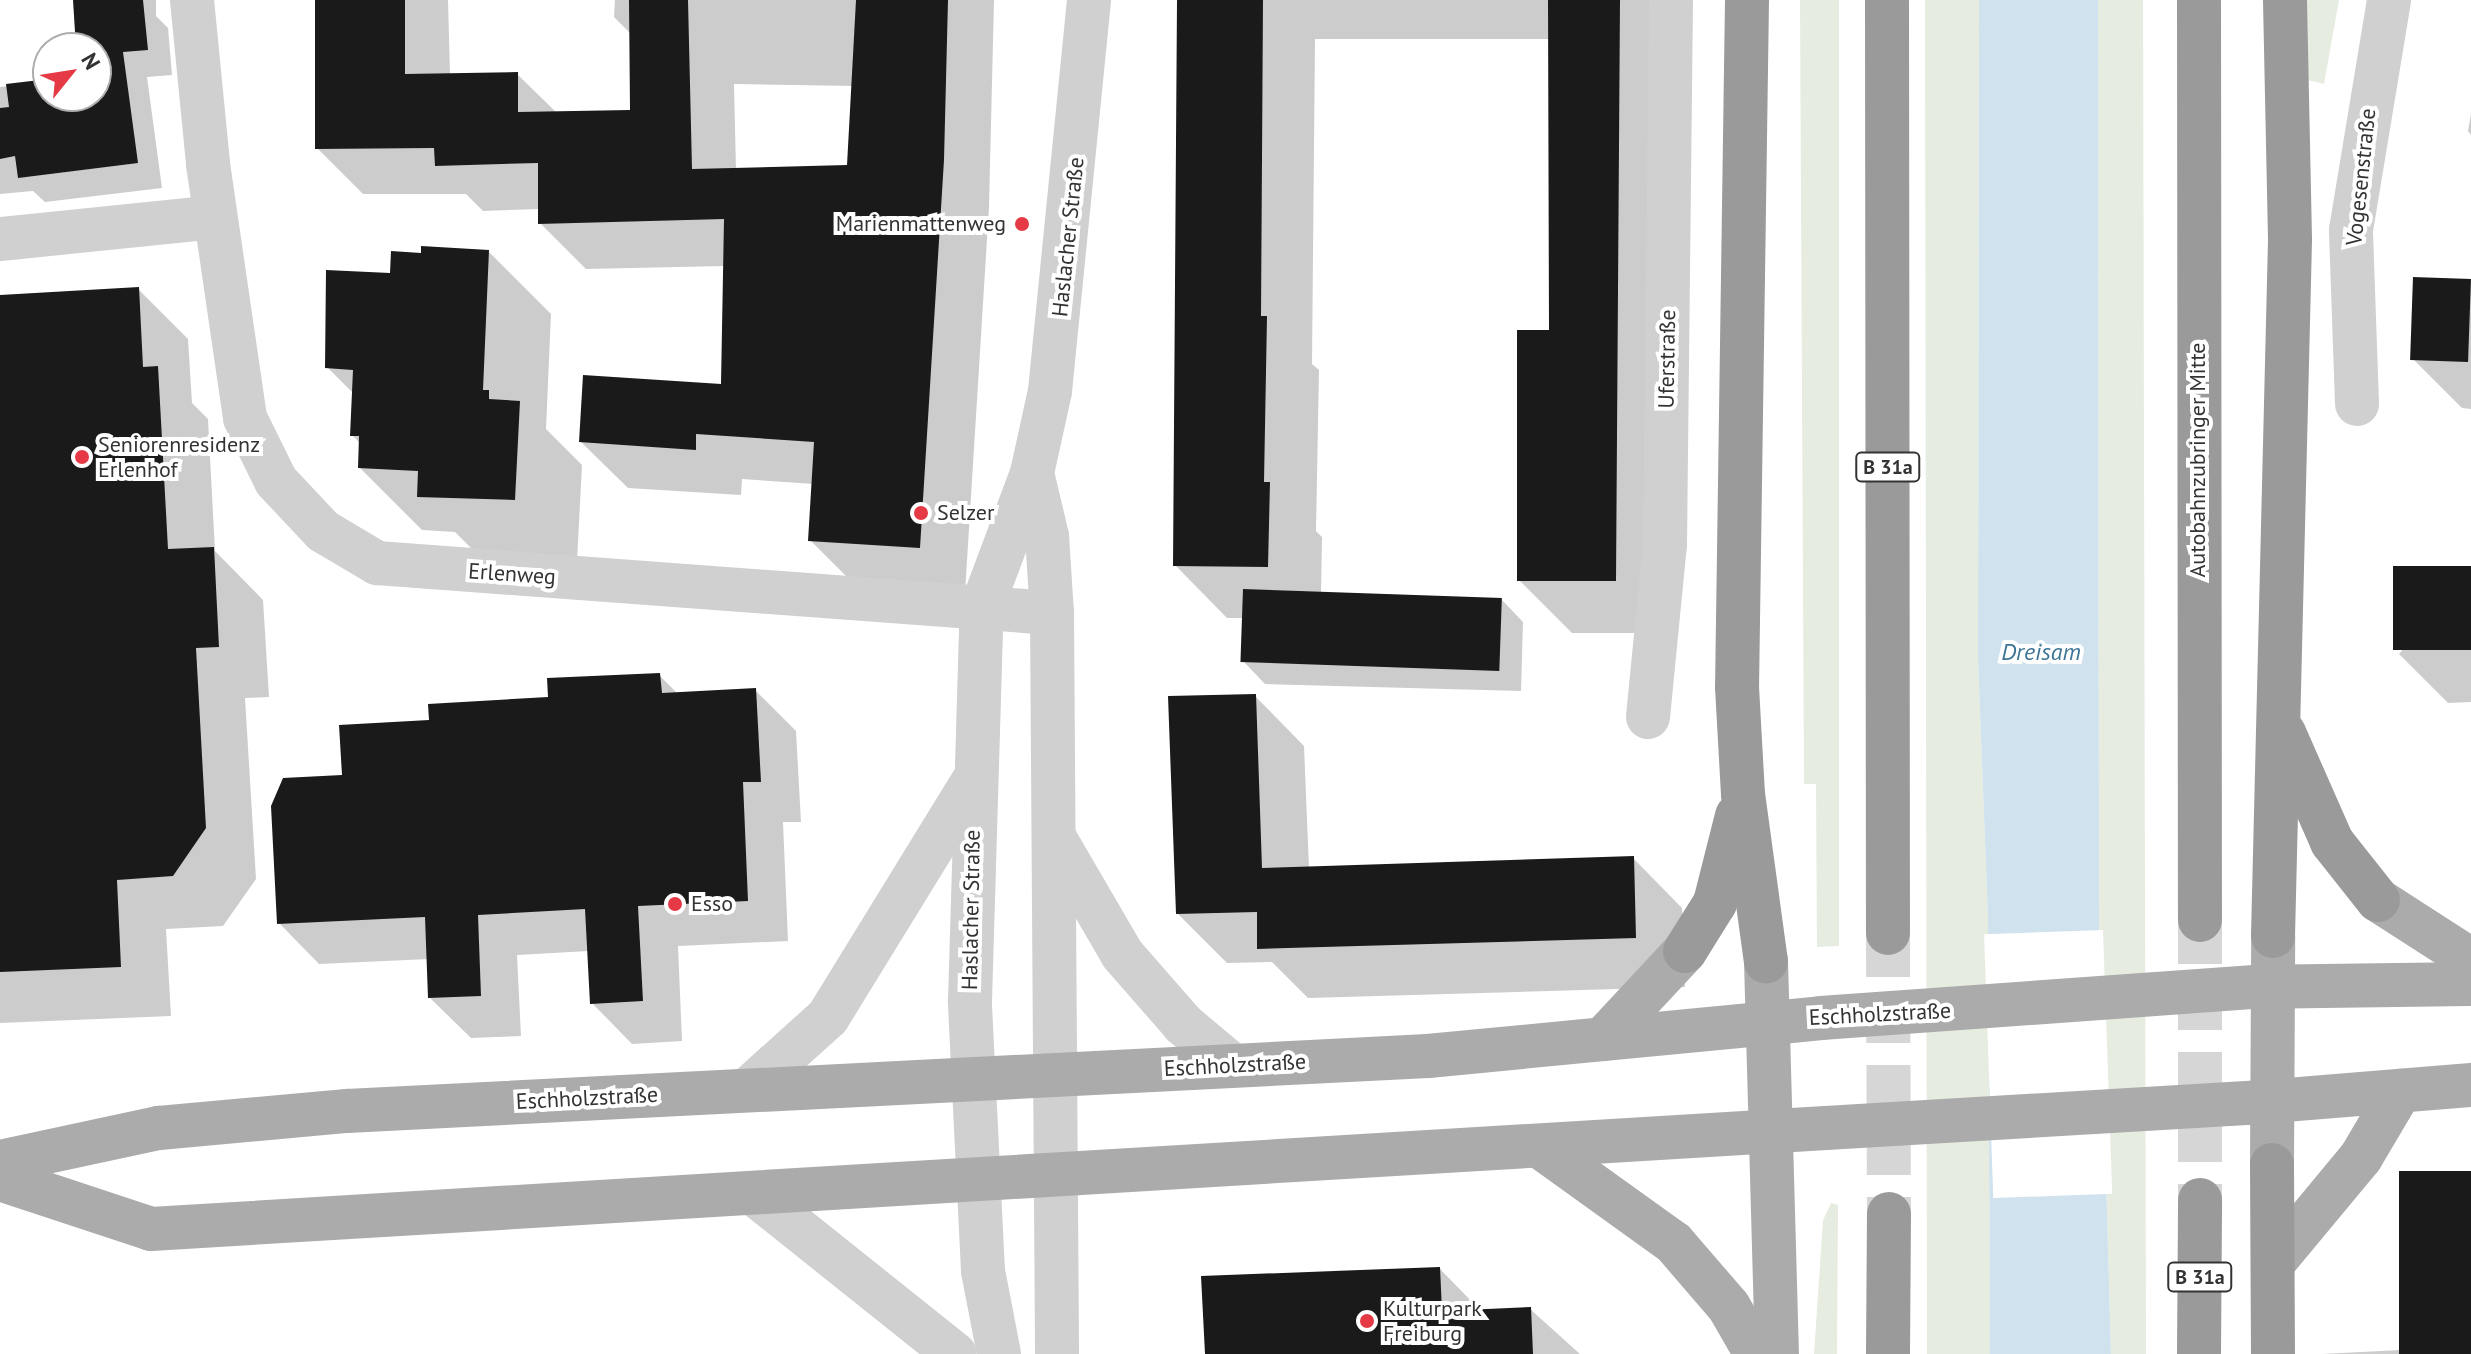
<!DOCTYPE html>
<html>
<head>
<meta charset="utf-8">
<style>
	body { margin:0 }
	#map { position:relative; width:2471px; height:1354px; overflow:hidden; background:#fff; font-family:"PT Sans",sans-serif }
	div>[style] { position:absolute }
	.green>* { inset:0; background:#e6ecdf }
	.water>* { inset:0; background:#cfe2ee }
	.pier>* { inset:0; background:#fff; transform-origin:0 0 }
	.shadow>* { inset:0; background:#0003 }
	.building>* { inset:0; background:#1a1a1a; transform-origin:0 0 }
	.highway-tunnel>* { height:44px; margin-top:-22px; transform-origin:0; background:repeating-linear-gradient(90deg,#d6d6d6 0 44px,transparent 0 66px) }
	.minor>* { height:44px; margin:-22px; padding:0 22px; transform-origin:22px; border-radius:22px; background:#d0d0d0 }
	.major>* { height:44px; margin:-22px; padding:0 22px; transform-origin:22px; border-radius:22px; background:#ababab }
	.highway>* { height:44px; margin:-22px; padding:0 22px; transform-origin:22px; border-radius:22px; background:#9a9a9a }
	.major-bridge>* { height:44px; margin:-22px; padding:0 22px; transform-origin:22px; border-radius:22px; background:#ababab }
	.dots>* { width:22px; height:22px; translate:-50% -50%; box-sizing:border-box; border:4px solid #fff; border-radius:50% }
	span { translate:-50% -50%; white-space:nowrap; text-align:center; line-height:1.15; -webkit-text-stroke:8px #fff; paint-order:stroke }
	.shield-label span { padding:2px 6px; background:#fff; border:2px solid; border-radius:6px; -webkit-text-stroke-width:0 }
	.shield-label { font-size:20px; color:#333; font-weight:700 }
	.street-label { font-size:22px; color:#333 }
	.poi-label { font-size:22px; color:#333 }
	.right { translate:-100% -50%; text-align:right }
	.left { translate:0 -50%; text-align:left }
	.water-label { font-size:24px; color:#3f7597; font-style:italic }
	.north { position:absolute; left:32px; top:32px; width:80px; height:80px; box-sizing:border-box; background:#fff; border:2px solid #adadad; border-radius:50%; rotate:60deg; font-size:22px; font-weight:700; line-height:32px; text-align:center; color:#333 }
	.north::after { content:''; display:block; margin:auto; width:28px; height:36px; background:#e63946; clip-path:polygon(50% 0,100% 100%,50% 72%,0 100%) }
</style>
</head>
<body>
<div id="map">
	<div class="green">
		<i style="clip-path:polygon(1800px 0,1839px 0,1839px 946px,1817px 947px,1816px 784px,1804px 784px)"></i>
		<i style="clip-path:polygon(1925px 0,1979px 0,1978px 659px,1988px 919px,1990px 1354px,1927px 1354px)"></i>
		<i style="clip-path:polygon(2098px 0,2143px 0,2146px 1354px,2111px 1354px,2099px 926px)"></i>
		<i style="clip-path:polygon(2300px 0,2339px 0,2324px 84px,2299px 78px)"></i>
		<i style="clip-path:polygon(1831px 1203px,1838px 1205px,1837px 1354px,1814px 1354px,1823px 1220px)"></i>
	</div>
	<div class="water">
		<i style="clip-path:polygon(1979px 0,2098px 0,2099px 926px,2111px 1354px,1990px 1354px,1988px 919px,1978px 659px)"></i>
	</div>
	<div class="pier">
		<i style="left:2103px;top:930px;width:264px;height:119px;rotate:88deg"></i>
	</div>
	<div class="shadow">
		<i style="clip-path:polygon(75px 0,156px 0,156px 16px,168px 28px,172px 75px,147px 77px,162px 188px,45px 202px,33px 191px,0 194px,0 87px,48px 81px,48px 96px,96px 96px,96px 48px,78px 48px)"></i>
		<i style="clip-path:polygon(evenodd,317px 0,448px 0,450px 75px,517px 74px,557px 113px,632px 112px,631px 34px,614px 17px,615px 0,994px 0,989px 207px,965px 593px,856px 586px,810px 540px,814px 484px,742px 479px,741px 495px,628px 488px,581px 442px,723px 386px,725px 266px,586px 269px,540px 223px,540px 209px,483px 211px,466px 194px,363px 194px,317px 148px,317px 0,734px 84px,854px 86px,849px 167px,736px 170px,734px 84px)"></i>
		<i style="clip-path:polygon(1179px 0,1667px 0,1667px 633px,1572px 633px,1519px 580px,1551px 332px,1550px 39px,1315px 39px,1312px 364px,1319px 370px,1316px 531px,1322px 537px,1321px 594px,1501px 599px,1523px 622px,1521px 691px,1265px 684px,1243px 661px,1244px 618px,1227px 618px,1175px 565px)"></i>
		<i style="clip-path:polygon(2471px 114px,2471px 135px,2468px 131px)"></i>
		<i style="clip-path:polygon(488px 251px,551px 314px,546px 429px,582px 465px,577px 561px,481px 558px,455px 532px,422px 530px,360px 468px,361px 444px,352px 435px,354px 394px,327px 367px,392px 275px,423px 256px)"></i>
		<i style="clip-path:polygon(2471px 281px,2471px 409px,2462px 408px,2413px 359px)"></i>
		<i style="clip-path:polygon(138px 289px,188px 339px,192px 403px,208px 419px,215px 551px,263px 600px,269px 697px,245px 698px,256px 879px,223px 926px,166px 929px,171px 1016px,0 1023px,0 296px)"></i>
		<i style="clip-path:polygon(2471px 568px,2471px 702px,2448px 703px,2399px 654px)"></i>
		<i style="clip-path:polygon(659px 675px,678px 694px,755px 690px,796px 731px,801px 822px,783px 822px,788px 941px,678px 946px,682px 1041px,632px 1044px,592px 1003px,589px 951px,517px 955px,521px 1036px,471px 1038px,430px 998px,429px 959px,319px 964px,279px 923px,344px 777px,431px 722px)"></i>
		<i style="clip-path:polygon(1255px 696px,1304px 746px,1309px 868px,1633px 858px,1682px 908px,1685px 987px,1308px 998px,1272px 962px,1227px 963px,1178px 914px)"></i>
		<i style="clip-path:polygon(2471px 1173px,2471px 1354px,2322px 1354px,2401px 1350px)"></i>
		<i style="clip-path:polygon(1440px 1269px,1481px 1311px,1530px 1309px,1580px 1354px,1207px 1354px)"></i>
	</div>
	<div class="building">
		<i style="clip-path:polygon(73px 0,143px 0,148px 50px,123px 52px,138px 163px,18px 178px,15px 156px,0 159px,0 108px,9px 107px,6px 84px,48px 79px,48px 96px,96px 96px,96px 48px,76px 48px)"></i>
		<i style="clip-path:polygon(315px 0,405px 0,405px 74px,518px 72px,518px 112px,630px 110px,629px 0,688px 0,692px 169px,847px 165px,856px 0,948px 0,944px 160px,920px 548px,808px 541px,814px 442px,696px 434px,696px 450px,579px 442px,583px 375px,721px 384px,724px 219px,538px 224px,538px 163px,435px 166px,434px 148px,315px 149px)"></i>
		<i style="clip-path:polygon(1177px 0,1263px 0,1261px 316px,1267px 316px,1264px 482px,1270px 482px,1268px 567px,1173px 566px)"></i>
		<i style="clip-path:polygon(1548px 0,1620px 0,1616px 581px,1517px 581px,1517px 330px,1549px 330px)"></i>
		<i style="clip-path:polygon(421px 246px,489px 250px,483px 390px,489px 390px,489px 399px,520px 401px,515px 500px,417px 497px,418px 471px,358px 468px,359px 436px,350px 436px,353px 370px,325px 368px,326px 270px,390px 273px,391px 251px,421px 253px)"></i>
		<i style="left:2413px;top:277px;width:58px;height:83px;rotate:2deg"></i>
		<i style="clip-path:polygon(139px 287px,143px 367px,158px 366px,168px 549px,214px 547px,219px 647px,196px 648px,206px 828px,173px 876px,117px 880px,121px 967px,0 972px,0 295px)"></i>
		<i style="left:2471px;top:566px;width:84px;height:78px;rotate:90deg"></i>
		<i style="left:1243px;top:589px;width:259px;height:73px;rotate:2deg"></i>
		<i style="clip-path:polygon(660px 673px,662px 693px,756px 688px,761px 782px,743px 782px,748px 901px,638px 906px,643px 1001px,590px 1004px,585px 909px,478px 915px,481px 996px,428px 998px,425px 917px,277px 924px,271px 806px,283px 778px,342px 775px,339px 725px,429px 720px,428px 704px,548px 697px,547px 678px)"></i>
		<i style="clip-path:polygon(1256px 694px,1262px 868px,1634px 856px,1636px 938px,1257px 949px,1257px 912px,1176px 914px,1168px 696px)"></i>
		<i style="left:2399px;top:1171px;width:72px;height:183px"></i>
		<i style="clip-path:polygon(1440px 1267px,1442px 1311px,1531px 1307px,1533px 1354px,1205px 1354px,1201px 1276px)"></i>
	</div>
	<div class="highway-tunnel">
		<i style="left:2200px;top:920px;width:280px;rotate:90deg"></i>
		<i style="left:1888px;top:933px;width:281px;rotate:89.8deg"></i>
	</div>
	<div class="minor">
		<i style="left:192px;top:0;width:165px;rotate:84.4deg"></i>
		<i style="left:208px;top:164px;width:257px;rotate:81.7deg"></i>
		<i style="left:245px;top:418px;width:70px;rotate:63.8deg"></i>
		<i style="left:276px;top:481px;width:69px;rotate:46.8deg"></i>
		<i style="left:323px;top:531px;width:63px;rotate:30.7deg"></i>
		<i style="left:377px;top:563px;width:677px;rotate:4.24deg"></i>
		<i style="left:0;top:239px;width:216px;rotate:-5.8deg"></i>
		<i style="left:2357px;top:404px;width:174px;rotate:-92deg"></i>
		<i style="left:2351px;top:230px;width:233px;rotate:-80.6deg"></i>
		<i style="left:1032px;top:473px;width:65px;rotate:76.6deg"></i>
		<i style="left:1047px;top:536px;width:77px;rotate:86.3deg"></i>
		<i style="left:1052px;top:613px;width:741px;rotate:89.61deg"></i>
		<i style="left:1648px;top:717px;width:173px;rotate:-84.4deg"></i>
		<i style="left:1665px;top:545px;width:545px;rotate:-89.37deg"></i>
		<i style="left:1054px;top:837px;width:135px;rotate:59.8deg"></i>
		<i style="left:1122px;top:954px;width:93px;rotate:48.9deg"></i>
		<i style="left:1183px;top:1024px;width:64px;rotate:39.9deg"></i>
		<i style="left:747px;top:1090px;width:109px;rotate:-42deg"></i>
		<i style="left:828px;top:1017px;width:275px;rotate:-58.4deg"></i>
		<i style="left:753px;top:1193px;width:258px;rotate:38.6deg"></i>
		<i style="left:999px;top:1354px;width:85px;rotate:-100.9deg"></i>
		<i style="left:983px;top:1271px;width:270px;rotate:-92.8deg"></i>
		<i style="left:970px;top:1001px;width:394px;rotate:-88.3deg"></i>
		<i style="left:982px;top:607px;width:143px;rotate:-69.5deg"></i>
		<i style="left:1032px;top:473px;width:84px;rotate:-77.6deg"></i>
		<i style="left:1050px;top:391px;width:393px;rotate:-84.3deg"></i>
	</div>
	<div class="major">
		<i style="left:2378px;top:900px;width:111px;rotate:32.8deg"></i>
		<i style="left:1766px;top:961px;width:393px;rotate:88.4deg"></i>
		<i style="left:2255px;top:987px;width:216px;rotate:-0.8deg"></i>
		<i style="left:1603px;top:1039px;width:120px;rotate:-47deg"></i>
		<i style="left:2250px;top:1103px;width:222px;rotate:-4.7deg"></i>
		<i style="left:1539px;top:1146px;width:166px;rotate:35.7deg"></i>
		<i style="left:1674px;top:1243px;width:84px;rotate:49.3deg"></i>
		<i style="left:1729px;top:1307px;width:54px;rotate:60.1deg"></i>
		<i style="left:0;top:1162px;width:163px;rotate:-12.1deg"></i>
		<i style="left:159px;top:1128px;width:189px;rotate:-5.2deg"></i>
		<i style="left:347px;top:1111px;width:1082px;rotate:-2.91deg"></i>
		<i style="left:1428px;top:1056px;width:395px;rotate:-5.5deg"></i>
		<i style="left:2272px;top:1165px;width:229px;rotate:-89.7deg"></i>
		<i style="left:0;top:1179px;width:159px;rotate:18.3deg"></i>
		<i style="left:151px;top:1229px;width:1678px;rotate:-3.45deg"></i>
		<i style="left:2273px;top:1263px;width:138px;rotate:-50.3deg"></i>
		<i style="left:2361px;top:1157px;width:77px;rotate:-59.4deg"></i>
	</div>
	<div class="highway">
		<i style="left:1747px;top:0;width:687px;rotate:90.83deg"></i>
		<i style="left:1737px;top:687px;width:107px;rotate:86.8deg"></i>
		<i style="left:1743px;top:794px;width:169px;rotate:82.2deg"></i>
		<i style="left:1887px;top:0;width:933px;rotate:89.94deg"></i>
		<i style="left:2199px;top:0;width:920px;rotate:89.94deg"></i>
		<i style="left:2284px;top:733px;width:119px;rotate:66.2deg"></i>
		<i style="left:2332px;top:842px;width:74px;rotate:51.6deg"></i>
		<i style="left:2273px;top:936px;width:697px;rotate:-88.6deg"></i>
		<i style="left:2290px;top:239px;width:239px;rotate:-91.2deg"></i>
		<i style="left:1685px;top:951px;width:57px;rotate:-58deg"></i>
		<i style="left:1715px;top:903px;width:90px;rotate:-75.8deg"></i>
		<i style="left:2272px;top:1165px;width:189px;rotate:89.7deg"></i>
		<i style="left:1888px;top:1354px;width:140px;rotate:-89.6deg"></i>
		<i style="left:2199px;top:1354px;width:154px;rotate:-89.6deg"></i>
	</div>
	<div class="major-bridge">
		<i style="left:1821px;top:1018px;width:435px;rotate:-4.1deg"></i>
		<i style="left:1826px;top:1128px;width:425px;rotate:-3.4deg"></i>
	</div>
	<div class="dots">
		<i style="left:1022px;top:224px;background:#e63946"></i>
		<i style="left:82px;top:457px;background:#e63946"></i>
		<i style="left:921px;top:513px;background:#e63946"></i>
		<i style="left:675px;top:904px;background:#e63946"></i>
		<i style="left:1367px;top:1321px;background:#e63946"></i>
	</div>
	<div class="shield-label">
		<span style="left:1888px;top:467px">B 31a</span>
		<span style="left:2200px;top:1277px">B 31a</span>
	</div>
	<div class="street-label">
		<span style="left:2361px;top:177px;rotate:-84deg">Vogesenstraße</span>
		<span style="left:1068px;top:237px;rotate:-84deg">Haslacher Straße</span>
		<span style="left:1667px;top:359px;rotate:-89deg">Uferstraße</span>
		<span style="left:2198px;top:460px;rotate:-90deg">Autobahnzubringer Mitte</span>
		<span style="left:512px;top:574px;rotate:4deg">Erlenweg</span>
		<span style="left:971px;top:910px;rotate:-89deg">Haslacher Straße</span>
		<span style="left:1880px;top:1014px;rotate:-3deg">Eschholzstraße</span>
		<span style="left:1235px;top:1065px;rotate:-3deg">Eschholzstraße</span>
		<span style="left:587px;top:1098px;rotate:-3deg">Eschholzstraße</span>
	</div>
	<div class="poi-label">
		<span class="right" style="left:1006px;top:224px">Marienmattenweg</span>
		<span class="left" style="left:98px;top:457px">Seniorenresidenz<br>Erlenhof</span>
		<span class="left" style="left:937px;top:513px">Selzer</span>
		<span class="left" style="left:691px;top:904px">Esso</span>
		<span class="left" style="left:1383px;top:1321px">Kulturpark<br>Freiburg</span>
	</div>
	<div class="water-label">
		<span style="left:2041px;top:652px">Dreisam</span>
	</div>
	<div class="north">N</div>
</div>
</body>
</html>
